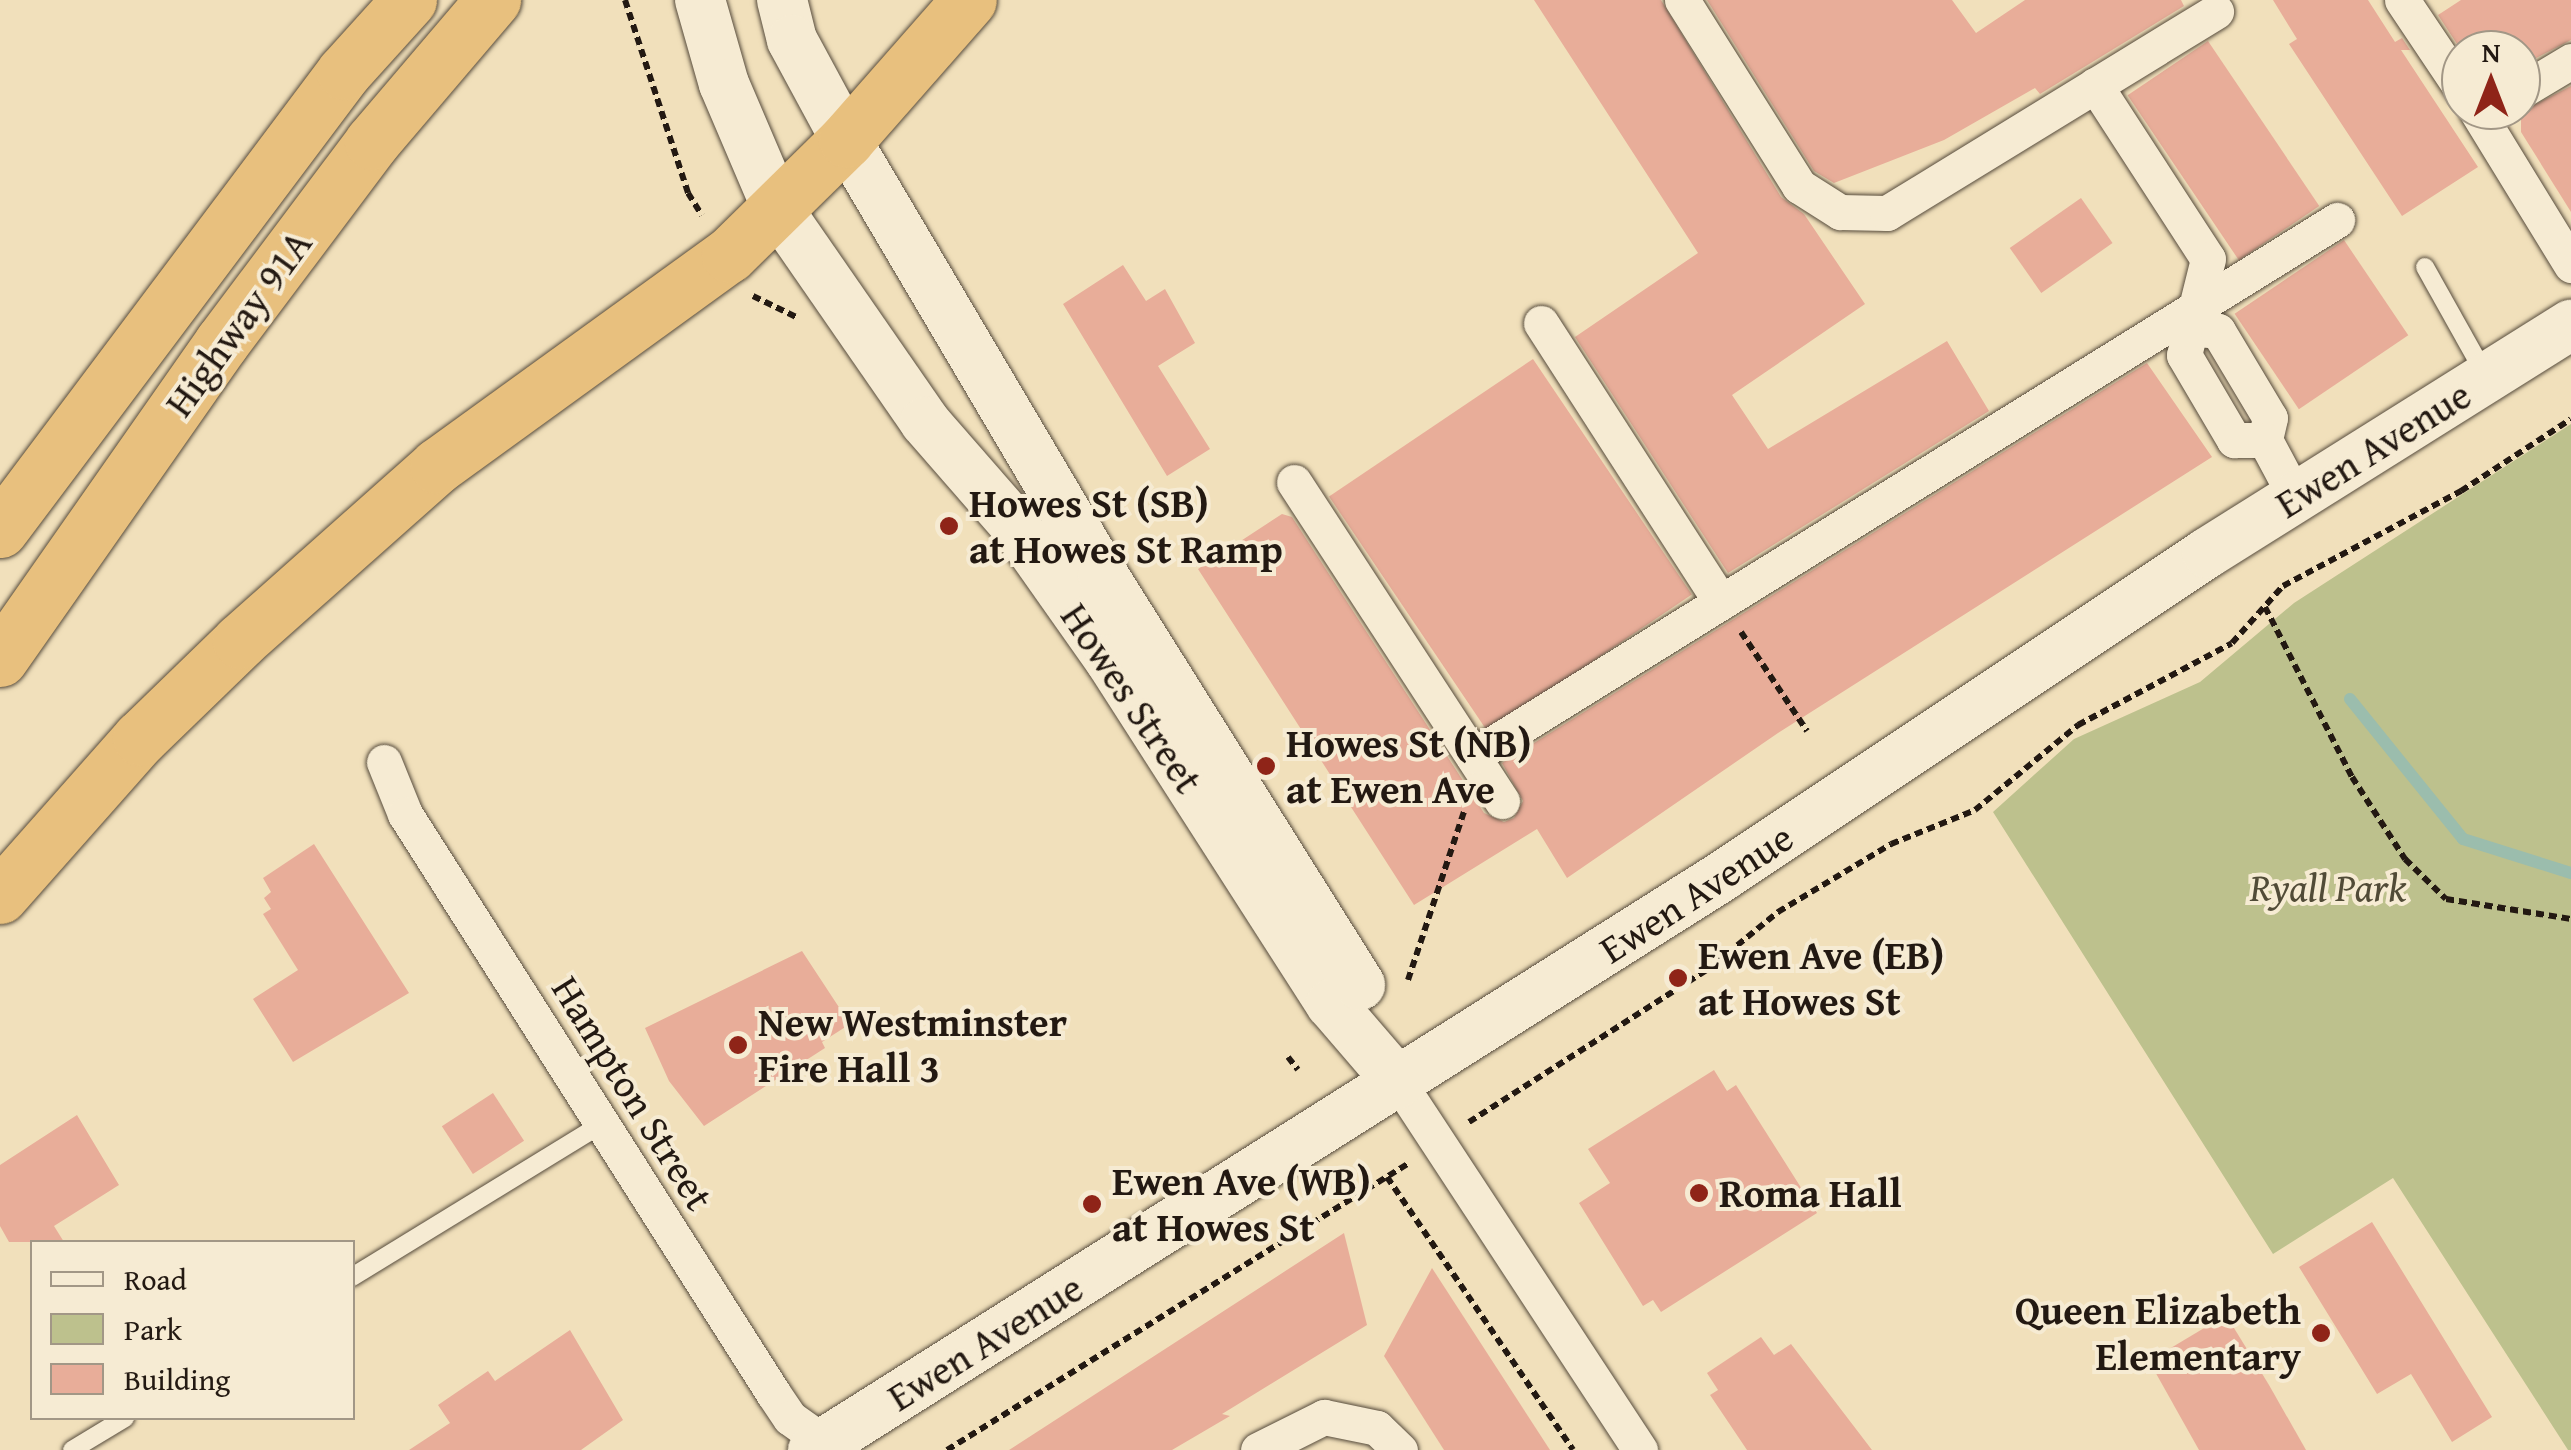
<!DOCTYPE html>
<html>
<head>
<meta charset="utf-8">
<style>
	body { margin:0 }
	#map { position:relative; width:2571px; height:1450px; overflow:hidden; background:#f1e0bb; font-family:"Gentium Book Plus",serif }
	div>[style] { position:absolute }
	.green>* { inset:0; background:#bdc18d }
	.stream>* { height:12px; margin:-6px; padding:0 6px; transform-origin:6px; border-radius:6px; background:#9bbdad }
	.building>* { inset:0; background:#e8ad99; transform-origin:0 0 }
	.path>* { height:6px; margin-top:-3px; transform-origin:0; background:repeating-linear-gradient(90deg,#231912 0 8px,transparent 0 13px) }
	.roads { filter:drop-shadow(0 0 2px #564b3c) drop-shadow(0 0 2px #564b3c) }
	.lane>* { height:18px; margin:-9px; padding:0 9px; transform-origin:9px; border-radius:9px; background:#f6ebd3 }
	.street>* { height:35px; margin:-17.5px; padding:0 17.5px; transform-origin:17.5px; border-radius:17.5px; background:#f6ebd3 }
	.secondary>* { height:50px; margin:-25px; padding:0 25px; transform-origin:25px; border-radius:25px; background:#f6ebd3 }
	.highway>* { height:55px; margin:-27.5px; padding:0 27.5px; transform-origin:27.5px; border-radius:27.5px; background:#e8c07e }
	.dots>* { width:28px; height:28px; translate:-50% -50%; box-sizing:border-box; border:5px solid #f6ebd3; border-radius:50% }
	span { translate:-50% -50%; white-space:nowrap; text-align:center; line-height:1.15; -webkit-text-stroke:8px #f6ebd3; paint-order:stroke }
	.street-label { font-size:40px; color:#231912 }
	.poi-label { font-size:40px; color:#231912; font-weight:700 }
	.left { translate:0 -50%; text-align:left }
	.right { translate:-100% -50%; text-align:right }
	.park-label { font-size:40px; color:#514b37; font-style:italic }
	.legend { position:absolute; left:30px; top:1240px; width:325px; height:180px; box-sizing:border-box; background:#f6ebd3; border:2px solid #a29786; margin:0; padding:12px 18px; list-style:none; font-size:30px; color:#231912 }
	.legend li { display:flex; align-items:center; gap:20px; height:50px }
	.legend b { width:50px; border:2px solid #a29786 }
	.north { position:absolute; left:2441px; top:30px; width:100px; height:100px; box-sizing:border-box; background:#f6ebd3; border:2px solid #a29786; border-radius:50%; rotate:0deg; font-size:28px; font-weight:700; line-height:40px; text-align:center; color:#231912 }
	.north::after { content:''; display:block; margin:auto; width:35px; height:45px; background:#8f2418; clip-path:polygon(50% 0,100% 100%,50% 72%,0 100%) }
</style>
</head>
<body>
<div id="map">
	<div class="green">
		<i style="clip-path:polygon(2571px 424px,2571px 1450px,2568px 1450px,2393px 1178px,2273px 1254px,1993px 812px,2074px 739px,2200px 682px,2294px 603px)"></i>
	</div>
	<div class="stream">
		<i style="left:2350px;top:699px;width:180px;rotate:51.1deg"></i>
		<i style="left:2463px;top:839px;width:113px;rotate:17.5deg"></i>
	</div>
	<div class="building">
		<i style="clip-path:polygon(1534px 0,1661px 0,1781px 197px,1804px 214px,1865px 304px,1732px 395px,1768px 449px,1947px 341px,1989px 411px,1728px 573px,1575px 337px,1698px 253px)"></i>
		<i style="clip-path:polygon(1707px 0,1952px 0,1976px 33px,2025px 0,2181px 0,2184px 6px,2040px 94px,2035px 88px,1944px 140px,1834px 183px,1814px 171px)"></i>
		<i style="clip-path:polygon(2273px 0,2368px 0,2395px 42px,2402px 38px,2410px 50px,2401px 50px,2478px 167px,2402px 216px,2289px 44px,2297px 39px)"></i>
		<i style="clip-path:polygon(2461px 0,2571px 0,2571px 40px,2521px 66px,2521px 50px,2461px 50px,2438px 15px)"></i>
		<i style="left:2208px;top:41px;width:199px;height:97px;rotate:56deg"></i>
		<i style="clip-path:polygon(2571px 86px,2571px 212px,2521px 132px,2521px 112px)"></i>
		<i style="left:2081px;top:198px;width:55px;height:87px;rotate:55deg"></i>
		<i style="left:2344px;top:240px;width:115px;height:132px;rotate:56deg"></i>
		<i style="clip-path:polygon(1123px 265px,1146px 301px,1165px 289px,1195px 343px,1158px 366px,1210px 449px,1167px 476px,1063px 304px)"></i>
		<i style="left:1533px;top:359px;width:284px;height:246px;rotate:56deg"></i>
		<i style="clip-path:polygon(2147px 363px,2212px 457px,1778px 733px,1567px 878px,1537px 829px,1414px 905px,1198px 569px,1282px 514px,1292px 517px,1484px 813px,1504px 822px,1514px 818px,1523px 801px,1502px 763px)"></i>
		<i style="clip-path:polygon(314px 844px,409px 993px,293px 1062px,253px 999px,298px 970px,263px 914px,271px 909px,264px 898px,271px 892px,263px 878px)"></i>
		<i style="clip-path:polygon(802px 951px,850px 1024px,822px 1042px,825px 1048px,704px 1126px,669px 1081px,645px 1028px)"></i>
		<i style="clip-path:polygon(1714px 1070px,1727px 1091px,1736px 1085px,1817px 1213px,1661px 1312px,1653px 1300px,1643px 1306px,1579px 1203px,1610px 1183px,1588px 1149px)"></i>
		<i style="left:493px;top:1093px;width:57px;height:61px;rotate:57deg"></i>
		<i style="clip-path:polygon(77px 1115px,119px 1185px,54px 1226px,64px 1242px,9px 1242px,0 1226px,0 1165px)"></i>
		<i style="clip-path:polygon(2372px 1222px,2492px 1417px,2452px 1442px,2411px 1374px,2377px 1394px,2299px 1267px)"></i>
		<i style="clip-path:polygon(1344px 1233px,1367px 1325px,1222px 1414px,1230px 1416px,1172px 1450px,1009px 1450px)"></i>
		<i style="clip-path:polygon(1432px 1268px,1550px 1450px,1444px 1450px,1384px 1356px)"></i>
		<i style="clip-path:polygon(2226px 1315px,2269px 1385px,2306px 1450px,2199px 1450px,2149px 1361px)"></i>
		<i style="clip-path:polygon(570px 1330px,623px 1420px,581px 1450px,409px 1450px,450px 1423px,438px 1405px,488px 1371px,495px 1381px)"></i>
		<i style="clip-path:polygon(1761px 1337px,1774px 1355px,1791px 1344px,1872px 1450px,1747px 1450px,1710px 1395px,1718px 1390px,1707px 1373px)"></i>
	</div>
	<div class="path">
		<i style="left:625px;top:0;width:203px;rotate:71.9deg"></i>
		<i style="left:688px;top:193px;width:26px;rotate:58deg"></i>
		<i style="left:753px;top:296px;width:48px;rotate:26deg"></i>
		<i style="left:2265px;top:607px;width:191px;rotate:62.9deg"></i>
		<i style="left:2352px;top:777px;width:98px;rotate:57.1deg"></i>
		<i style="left:2405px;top:859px;width:57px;rotate:44.3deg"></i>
		<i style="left:2446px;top:899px;width:127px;rotate:9.1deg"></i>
		<i style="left:1741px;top:632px;width:119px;rotate:56.3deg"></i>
		<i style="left:1408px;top:980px;width:177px;rotate:-71.6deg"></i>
		<i style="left:1288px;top:1057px;width:16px;rotate:52deg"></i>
		<i style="left:1469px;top:1122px;width:282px;rotate:-32.6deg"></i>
		<i style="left:1707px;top:970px;width:92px;rotate:-39.2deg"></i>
		<i style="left:1778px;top:912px;width:132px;rotate:-31deg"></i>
		<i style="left:1891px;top:844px;width:91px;rotate:-22deg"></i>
		<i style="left:1975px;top:810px;width:134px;rotate:-39.5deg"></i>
		<i style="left:2078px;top:725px;width:174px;rotate:-28deg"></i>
		<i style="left:2232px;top:643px;width:76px;rotate:-48.2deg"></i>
		<i style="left:2283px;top:586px;width:202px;rotate:-28.1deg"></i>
		<i style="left:2461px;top:491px;width:131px;rotate:-33.2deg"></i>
		<i style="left:1387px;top:1177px;width:330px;rotate:55.7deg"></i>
		<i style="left:947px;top:1450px;width:544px;rotate:-31.85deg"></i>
	</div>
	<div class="roads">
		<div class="lane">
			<i style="left:2425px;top:267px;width:125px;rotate:60.8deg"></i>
			<i style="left:352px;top:1277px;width:293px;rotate:-31.5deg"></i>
			<i style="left:72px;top:1450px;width:62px;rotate:-31.1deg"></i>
		</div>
		<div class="street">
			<i style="left:1682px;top:0;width:220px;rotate:57.8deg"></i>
			<i style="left:1799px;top:186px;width:49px;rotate:32.4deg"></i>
			<i style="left:1840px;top:212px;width:47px;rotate:1.2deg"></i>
			<i style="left:1887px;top:213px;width:386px;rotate:-31.5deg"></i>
			<i style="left:2402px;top:0;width:106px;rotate:56.2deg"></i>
			<i style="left:2095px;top:85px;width:207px;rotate:57deg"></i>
			<i style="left:2208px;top:259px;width:99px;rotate:104deg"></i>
			<i style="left:2184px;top:355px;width:99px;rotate:59.5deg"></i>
			<i style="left:2234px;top:440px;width:31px"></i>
			<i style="left:2521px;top:91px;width:58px;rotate:-31deg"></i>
			<i style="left:2476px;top:110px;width:182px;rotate:58.5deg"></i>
			<i style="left:1541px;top:323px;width:332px;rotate:57.2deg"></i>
			<i style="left:2186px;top:328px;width:32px;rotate:5deg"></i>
			<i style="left:2218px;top:331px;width:101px;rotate:59.1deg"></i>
			<i style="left:2270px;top:418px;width:23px;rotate:103deg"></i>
			<i style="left:2265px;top:440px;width:66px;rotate:61.9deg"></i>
			<i style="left:1294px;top:482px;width:381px;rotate:56.9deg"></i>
			<i style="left:1473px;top:756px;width:1017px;rotate:-31.81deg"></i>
			<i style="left:384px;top:762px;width:56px;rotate:68deg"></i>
			<i style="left:405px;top:814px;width:686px;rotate:57.56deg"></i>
			<i style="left:773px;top:1393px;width:30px;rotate:56deg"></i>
			<i style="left:790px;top:1418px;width:55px;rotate:35.4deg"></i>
			<i style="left:1399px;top:1083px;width:439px;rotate:56.7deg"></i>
			<i style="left:1258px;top:1450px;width:74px;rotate:-26.6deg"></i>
			<i style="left:1324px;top:1417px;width:54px;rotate:11.7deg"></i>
			<i style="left:1377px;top:1428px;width:32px;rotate:44deg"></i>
		</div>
		<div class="secondary">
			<i style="left:700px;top:0;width:87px;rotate:74.1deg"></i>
			<i style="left:724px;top:84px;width:135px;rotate:66.9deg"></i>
			<i style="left:777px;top:208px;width:260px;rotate:55.3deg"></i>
			<i style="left:925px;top:422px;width:135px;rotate:48.9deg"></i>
			<i style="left:1014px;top:524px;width:166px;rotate:54.8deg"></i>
			<i style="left:1110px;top:660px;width:409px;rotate:57.3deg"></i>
			<i style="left:1331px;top:1004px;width:104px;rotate:49.3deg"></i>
			<i style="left:782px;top:0;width:41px;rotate:76deg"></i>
			<i style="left:792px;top:40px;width:114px;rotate:61.6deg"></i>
			<i style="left:846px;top:140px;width:505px;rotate:59.43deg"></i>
			<i style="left:1103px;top:575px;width:484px;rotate:57.9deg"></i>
			<i style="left:813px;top:1450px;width:1074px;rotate:-32.25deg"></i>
			<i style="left:1721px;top:877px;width:584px;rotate:-33.69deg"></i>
			<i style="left:2207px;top:553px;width:430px;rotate:-32.1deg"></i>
		</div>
		<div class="highway">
			<i style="left:0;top:530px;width:573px;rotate:-53.09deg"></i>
			<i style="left:344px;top:72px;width:97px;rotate:-47.9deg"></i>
			<i style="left:0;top:659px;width:387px;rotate:-55deg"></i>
			<i style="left:222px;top:342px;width:250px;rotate:-53.1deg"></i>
			<i style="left:372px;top:142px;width:187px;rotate:-49.6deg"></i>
			<i style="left:0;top:896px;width:211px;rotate:-48.5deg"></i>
			<i style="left:140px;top:738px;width:139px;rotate:-44.1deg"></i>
			<i style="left:240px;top:641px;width:264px;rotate:-41.6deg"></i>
			<i style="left:437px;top:466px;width:360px;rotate:-35.9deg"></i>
			<i style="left:729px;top:255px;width:164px;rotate:-44.5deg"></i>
			<i style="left:846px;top:140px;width:186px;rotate:-48.7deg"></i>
		</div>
	</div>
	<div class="dots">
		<i style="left:949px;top:526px;background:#8f2418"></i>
		<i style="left:1266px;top:766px;background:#8f2418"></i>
		<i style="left:1678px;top:978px;background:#8f2418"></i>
		<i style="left:738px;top:1045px;background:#8f2418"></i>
		<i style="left:1699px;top:1193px;background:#8f2418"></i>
		<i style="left:1092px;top:1204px;background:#8f2418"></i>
		<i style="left:2321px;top:1333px;background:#8f2418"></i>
	</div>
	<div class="street-label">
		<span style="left:238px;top:323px;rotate:-54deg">Highway 91A</span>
		<span style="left:2373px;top:449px;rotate:-32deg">Ewen Avenue</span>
		<span style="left:1132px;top:698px;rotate:56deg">Howes Street</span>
		<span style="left:1696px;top:893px;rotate:-33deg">Ewen Avenue</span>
		<span style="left:633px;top:1093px;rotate:58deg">Hampton Street</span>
		<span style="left:985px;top:1342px;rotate:-32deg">Ewen Avenue</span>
	</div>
	<div class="poi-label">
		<span class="left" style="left:969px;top:526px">Howes St (SB)<br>at Howes St Ramp</span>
		<span class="left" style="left:1286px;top:766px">Howes St (NB)<br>at Ewen Ave</span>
		<span class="left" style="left:1698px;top:978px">Ewen Ave (EB)<br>at Howes St</span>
		<span class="left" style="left:758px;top:1045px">New Westminster<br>Fire Hall 3</span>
		<span class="left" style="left:1112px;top:1204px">Ewen Ave (WB)<br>at Howes St</span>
		<span class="left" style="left:1719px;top:1193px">Roma Hall</span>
		<span class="right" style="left:2301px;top:1333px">Queen Elizabeth<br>Elementary</span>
	</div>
	<div class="park-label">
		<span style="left:2328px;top:887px">Ryall Park</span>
	</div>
	<ul class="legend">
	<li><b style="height:12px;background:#f6ebd3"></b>Road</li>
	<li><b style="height:28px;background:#bdc18d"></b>Park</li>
	<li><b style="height:28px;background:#e8ad99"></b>Building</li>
	</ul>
	<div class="north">N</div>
</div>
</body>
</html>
